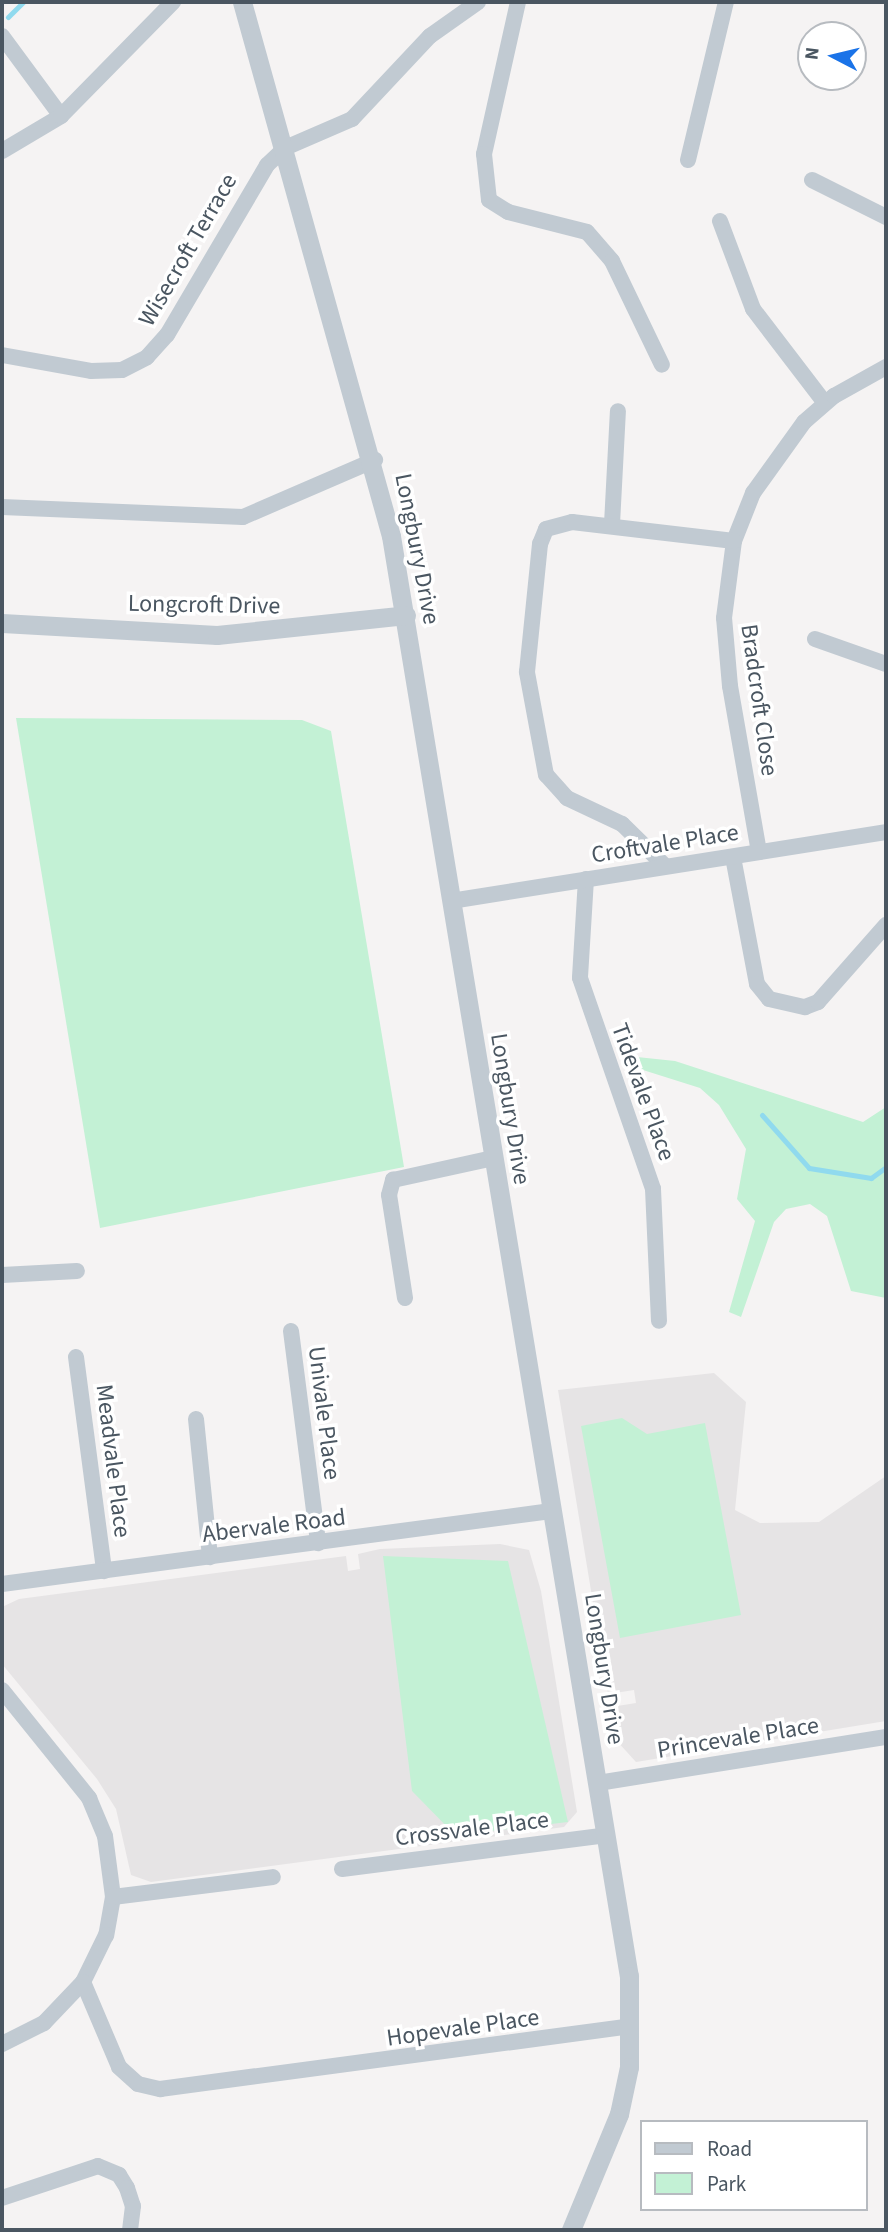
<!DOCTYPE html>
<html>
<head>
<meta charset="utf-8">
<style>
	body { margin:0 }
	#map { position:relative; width:888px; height:2232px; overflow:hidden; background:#f5f3f3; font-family:"Source Sans 3",sans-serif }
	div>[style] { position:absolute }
	.education>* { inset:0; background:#e6e4e5 }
	.green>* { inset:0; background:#c3f1d5 }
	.stream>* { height:5px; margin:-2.5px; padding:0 2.5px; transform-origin:2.5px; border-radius:2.5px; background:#90daee }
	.minor>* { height:16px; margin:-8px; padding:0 8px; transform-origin:8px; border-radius:8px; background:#c1cad2 }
	.tertiary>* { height:19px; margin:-9.5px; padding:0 9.5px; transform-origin:9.5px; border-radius:9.5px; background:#c1cad2 }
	span { translate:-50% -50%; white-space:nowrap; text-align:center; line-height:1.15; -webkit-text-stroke:7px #fff; paint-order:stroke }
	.street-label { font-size:24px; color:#4a5661 }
	.frame { position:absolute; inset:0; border:4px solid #4a5661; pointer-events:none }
	.legend { position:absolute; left:640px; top:2120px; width:228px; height:91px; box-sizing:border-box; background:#fff; border:2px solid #b7bbc0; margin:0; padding:9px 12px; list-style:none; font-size:21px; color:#4a5661 }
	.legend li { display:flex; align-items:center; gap:14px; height:35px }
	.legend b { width:35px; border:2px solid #b7bbc0 }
	.north { position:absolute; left:797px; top:21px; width:70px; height:70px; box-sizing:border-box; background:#fff; border:2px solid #b7bbc0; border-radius:50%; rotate:277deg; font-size:19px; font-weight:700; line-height:28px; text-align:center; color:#4a5661 }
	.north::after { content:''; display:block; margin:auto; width:24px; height:32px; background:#1a73e8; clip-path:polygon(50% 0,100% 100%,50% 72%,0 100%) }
</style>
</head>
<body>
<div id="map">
	<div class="education">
		<i style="clip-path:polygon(714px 1373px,746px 1402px,735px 1510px,760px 1523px,819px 1522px,886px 1476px,886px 1721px,636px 1762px,616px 1740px,611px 1707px,636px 1703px,634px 1690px,608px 1694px,558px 1390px)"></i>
		<i style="clip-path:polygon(500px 1544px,529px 1550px,541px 1591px,577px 1812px,564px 1827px,151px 1882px,131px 1875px,116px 1809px,97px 1779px,2px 1664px,2px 1607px,19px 1599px,346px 1556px,348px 1571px,360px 1569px,358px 1554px,380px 1549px)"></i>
	</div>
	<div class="green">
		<i style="clip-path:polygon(16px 718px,302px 720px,331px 731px,404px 1167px,100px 1228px)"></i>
		<i style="clip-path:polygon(637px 1057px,675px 1061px,863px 1122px,886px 1107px,886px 1298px,851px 1291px,827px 1216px,810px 1204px,786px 1209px,774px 1222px,741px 1317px,729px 1312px,755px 1221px,737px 1199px,746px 1149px,719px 1105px,700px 1088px,643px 1070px,634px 1064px)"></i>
		<i style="clip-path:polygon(622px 1418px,647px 1434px,705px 1423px,741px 1615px,620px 1638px,581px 1426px)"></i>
		<i style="clip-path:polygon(383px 1556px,508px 1561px,568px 1822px,455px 1835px,412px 1791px)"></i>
	</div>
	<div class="stream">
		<i style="left:8px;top:17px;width:21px;rotate:-45deg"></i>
		<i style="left:762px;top:1115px;width:71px;rotate:48.4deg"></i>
		<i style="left:809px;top:1168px;width:63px;rotate:9.2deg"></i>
		<i style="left:871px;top:1178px;width:19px;rotate:-36deg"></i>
	</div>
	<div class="minor">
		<i style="left:518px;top:2px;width:156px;rotate:102.6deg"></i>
		<i style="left:484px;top:154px;width:46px;rotate:83.8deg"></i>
		<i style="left:489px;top:200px;width:22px;rotate:32deg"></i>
		<i style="left:508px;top:212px;width:81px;rotate:14.2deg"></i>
		<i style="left:587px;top:232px;width:38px;rotate:49deg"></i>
		<i style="left:612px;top:261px;width:115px;rotate:64.3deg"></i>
		<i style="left:2px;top:36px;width:99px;rotate:53.6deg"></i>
		<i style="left:2px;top:151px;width:69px;rotate:-30.7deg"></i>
		<i style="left:61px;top:116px;width:160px;rotate:-45.5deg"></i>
		<i style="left:688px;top:160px;width:163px;rotate:-76.5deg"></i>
		<i style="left:812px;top:180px;width:83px;rotate:26.6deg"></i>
		<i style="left:720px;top:221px;width:94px;rotate:69.4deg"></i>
		<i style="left:753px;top:309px;width:117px;rotate:52.6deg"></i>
		<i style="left:2px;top:355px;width:90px;rotate:10.2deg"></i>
		<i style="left:91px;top:371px;width:31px;rotate:-2deg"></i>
		<i style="left:122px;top:370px;width:28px;rotate:-27deg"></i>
		<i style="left:147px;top:357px;width:30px;rotate:-48deg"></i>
		<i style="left:167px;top:335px;width:197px;rotate:-59.5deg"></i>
		<i style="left:267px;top:165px;width:25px;rotate:-43deg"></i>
		<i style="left:285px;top:148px;width:73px;rotate:-23.4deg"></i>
		<i style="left:352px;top:119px;width:114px;rotate:-46.8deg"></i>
		<i style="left:430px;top:36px;width:59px;rotate:-35.3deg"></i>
		<i style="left:2px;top:507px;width:241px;rotate:2.4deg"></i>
		<i style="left:243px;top:517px;width:144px;rotate:-23.4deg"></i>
		<i style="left:612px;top:524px;width:113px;rotate:-87deg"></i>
		<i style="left:815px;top:639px;width:75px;rotate:19.4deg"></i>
		<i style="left:759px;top:852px;width:169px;rotate:-99.9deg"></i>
		<i style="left:730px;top:686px;width:68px;rotate:-95deg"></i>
		<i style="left:724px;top:618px;width:78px;rotate:-82.6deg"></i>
		<i style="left:734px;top:541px;width:52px;rotate:-68.4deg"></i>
		<i style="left:753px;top:493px;width:87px;rotate:-54.3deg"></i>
		<i style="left:804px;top:422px;width:40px;rotate:-41deg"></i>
		<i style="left:834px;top:396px;width:60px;rotate:-29.1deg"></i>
		<i style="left:733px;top:857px;width:129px;rotate:79.3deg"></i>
		<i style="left:757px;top:984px;width:19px;rotate:51deg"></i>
		<i style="left:769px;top:999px;width:37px;rotate:13deg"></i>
		<i style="left:805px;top:1007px;width:14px;rotate:-21deg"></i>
		<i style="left:818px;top:1002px;width:103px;rotate:-48.6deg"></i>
		<i style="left:665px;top:866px;width:60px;rotate:-135.7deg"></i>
		<i style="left:622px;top:824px;width:61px;rotate:-154.7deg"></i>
		<i style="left:567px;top:798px;width:31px;rotate:-132deg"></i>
		<i style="left:546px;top:775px;width:105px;rotate:-100.5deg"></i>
		<i style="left:527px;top:672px;width:129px;rotate:-84.2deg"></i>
		<i style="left:540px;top:544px;width:16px;rotate:-68deg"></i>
		<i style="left:546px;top:529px;width:27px;rotate:-15deg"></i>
		<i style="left:572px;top:522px;width:163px;rotate:6.7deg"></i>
		<i style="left:586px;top:879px;width:99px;rotate:93.5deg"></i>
		<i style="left:580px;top:978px;width:223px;rotate:70.9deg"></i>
		<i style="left:653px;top:1189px;width:132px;rotate:87.4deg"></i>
		<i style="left:451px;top:901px;width:440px;rotate:-9deg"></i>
		<i style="left:2px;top:1275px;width:75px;rotate:-3.1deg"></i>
		<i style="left:405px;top:1298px;width:104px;rotate:-98.8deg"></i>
		<i style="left:389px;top:1195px;width:16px;rotate:-75deg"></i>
		<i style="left:393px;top:1180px;width:102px;rotate:-12.4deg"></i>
		<i style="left:291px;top:1331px;width:214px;rotate:82.7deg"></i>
		<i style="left:76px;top:1357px;width:216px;rotate:82.5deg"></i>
		<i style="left:196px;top:1419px;width:139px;rotate:84.2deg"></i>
		<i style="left:2px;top:1584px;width:554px;rotate:-7.57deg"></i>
		<i style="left:2px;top:1690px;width:139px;rotate:51.1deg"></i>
		<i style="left:89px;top:1798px;width:41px;rotate:67.2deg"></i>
		<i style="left:105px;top:1836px;width:62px;rotate:82.5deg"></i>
		<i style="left:113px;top:1897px;width:39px;rotate:100deg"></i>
		<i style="left:106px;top:1935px;width:52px;rotate:116.1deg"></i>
		<i style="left:83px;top:1982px;width:57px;rotate:133.6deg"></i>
		<i style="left:44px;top:2023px;width:47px;rotate:153.4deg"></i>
		<i style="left:598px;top:1783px;width:292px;rotate:-9.1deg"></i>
		<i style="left:342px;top:1869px;width:267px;rotate:-7.3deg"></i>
		<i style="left:113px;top:1897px;width:161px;rotate:-7.1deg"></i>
		<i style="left:83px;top:1982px;width:92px;rotate:67deg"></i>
		<i style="left:119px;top:2067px;width:25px;rotate:42deg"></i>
		<i style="left:138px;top:2084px;width:23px;rotate:13deg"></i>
		<i style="left:160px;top:2089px;width:475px;rotate:-7.6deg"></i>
		<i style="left:2px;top:2198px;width:101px;rotate:-18.4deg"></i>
		<i style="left:98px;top:2166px;width:23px;rotate:23deg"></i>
		<i style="left:119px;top:2175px;width:15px;rotate:58deg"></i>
		<i style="left:127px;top:2188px;width:19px;rotate:72deg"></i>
		<i style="left:133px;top:2206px;width:24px;rotate:97deg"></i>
	</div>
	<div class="tertiary">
		<i style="left:242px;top:2px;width:554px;rotate:74.41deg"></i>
		<i style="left:391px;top:536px;width:1460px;rotate:80.62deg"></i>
		<i style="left:629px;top:1976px;width:91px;rotate:90deg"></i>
		<i style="left:629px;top:2067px;width:48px;rotate:102deg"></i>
		<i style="left:619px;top:2114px;width:126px;rotate:112.5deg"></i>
		<i style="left:2px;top:623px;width:215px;rotate:3.2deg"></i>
		<i style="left:217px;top:635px;width:190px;rotate:-6deg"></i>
	</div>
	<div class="street-label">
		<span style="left:188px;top:250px;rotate:-60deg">Wisecroft Terrace</span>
		<span style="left:417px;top:549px;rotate:79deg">Longbury Drive</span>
		<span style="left:204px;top:605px;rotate:1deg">Longcroft Drive</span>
		<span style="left:759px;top:700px;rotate:82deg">Bradcroft Close</span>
		<span style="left:665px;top:844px;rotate:-9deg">Croftvale Place</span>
		<span style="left:643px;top:1092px;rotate:70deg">Tidevale Place</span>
		<span style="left:510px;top:1109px;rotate:81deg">Longbury Drive</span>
		<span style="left:324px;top:1413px;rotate:83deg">Univale Place</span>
		<span style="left:113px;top:1461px;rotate:83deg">Meadvale Place</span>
		<span style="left:274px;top:1526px;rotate:-7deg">Abervale Road</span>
		<span style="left:604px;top:1669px;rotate:81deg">Longbury Drive</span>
		<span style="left:738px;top:1738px;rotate:-9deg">Princevale Place</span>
		<span style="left:472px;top:1829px;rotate:-7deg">Crossvale Place</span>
		<span style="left:463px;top:2028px;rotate:-8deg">Hopevale Place</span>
	</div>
	<div class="frame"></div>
	<ul class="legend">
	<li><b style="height:9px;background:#c1cad2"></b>Road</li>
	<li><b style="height:19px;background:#c3f1d5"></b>Park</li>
	</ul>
	<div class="north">N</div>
</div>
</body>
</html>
